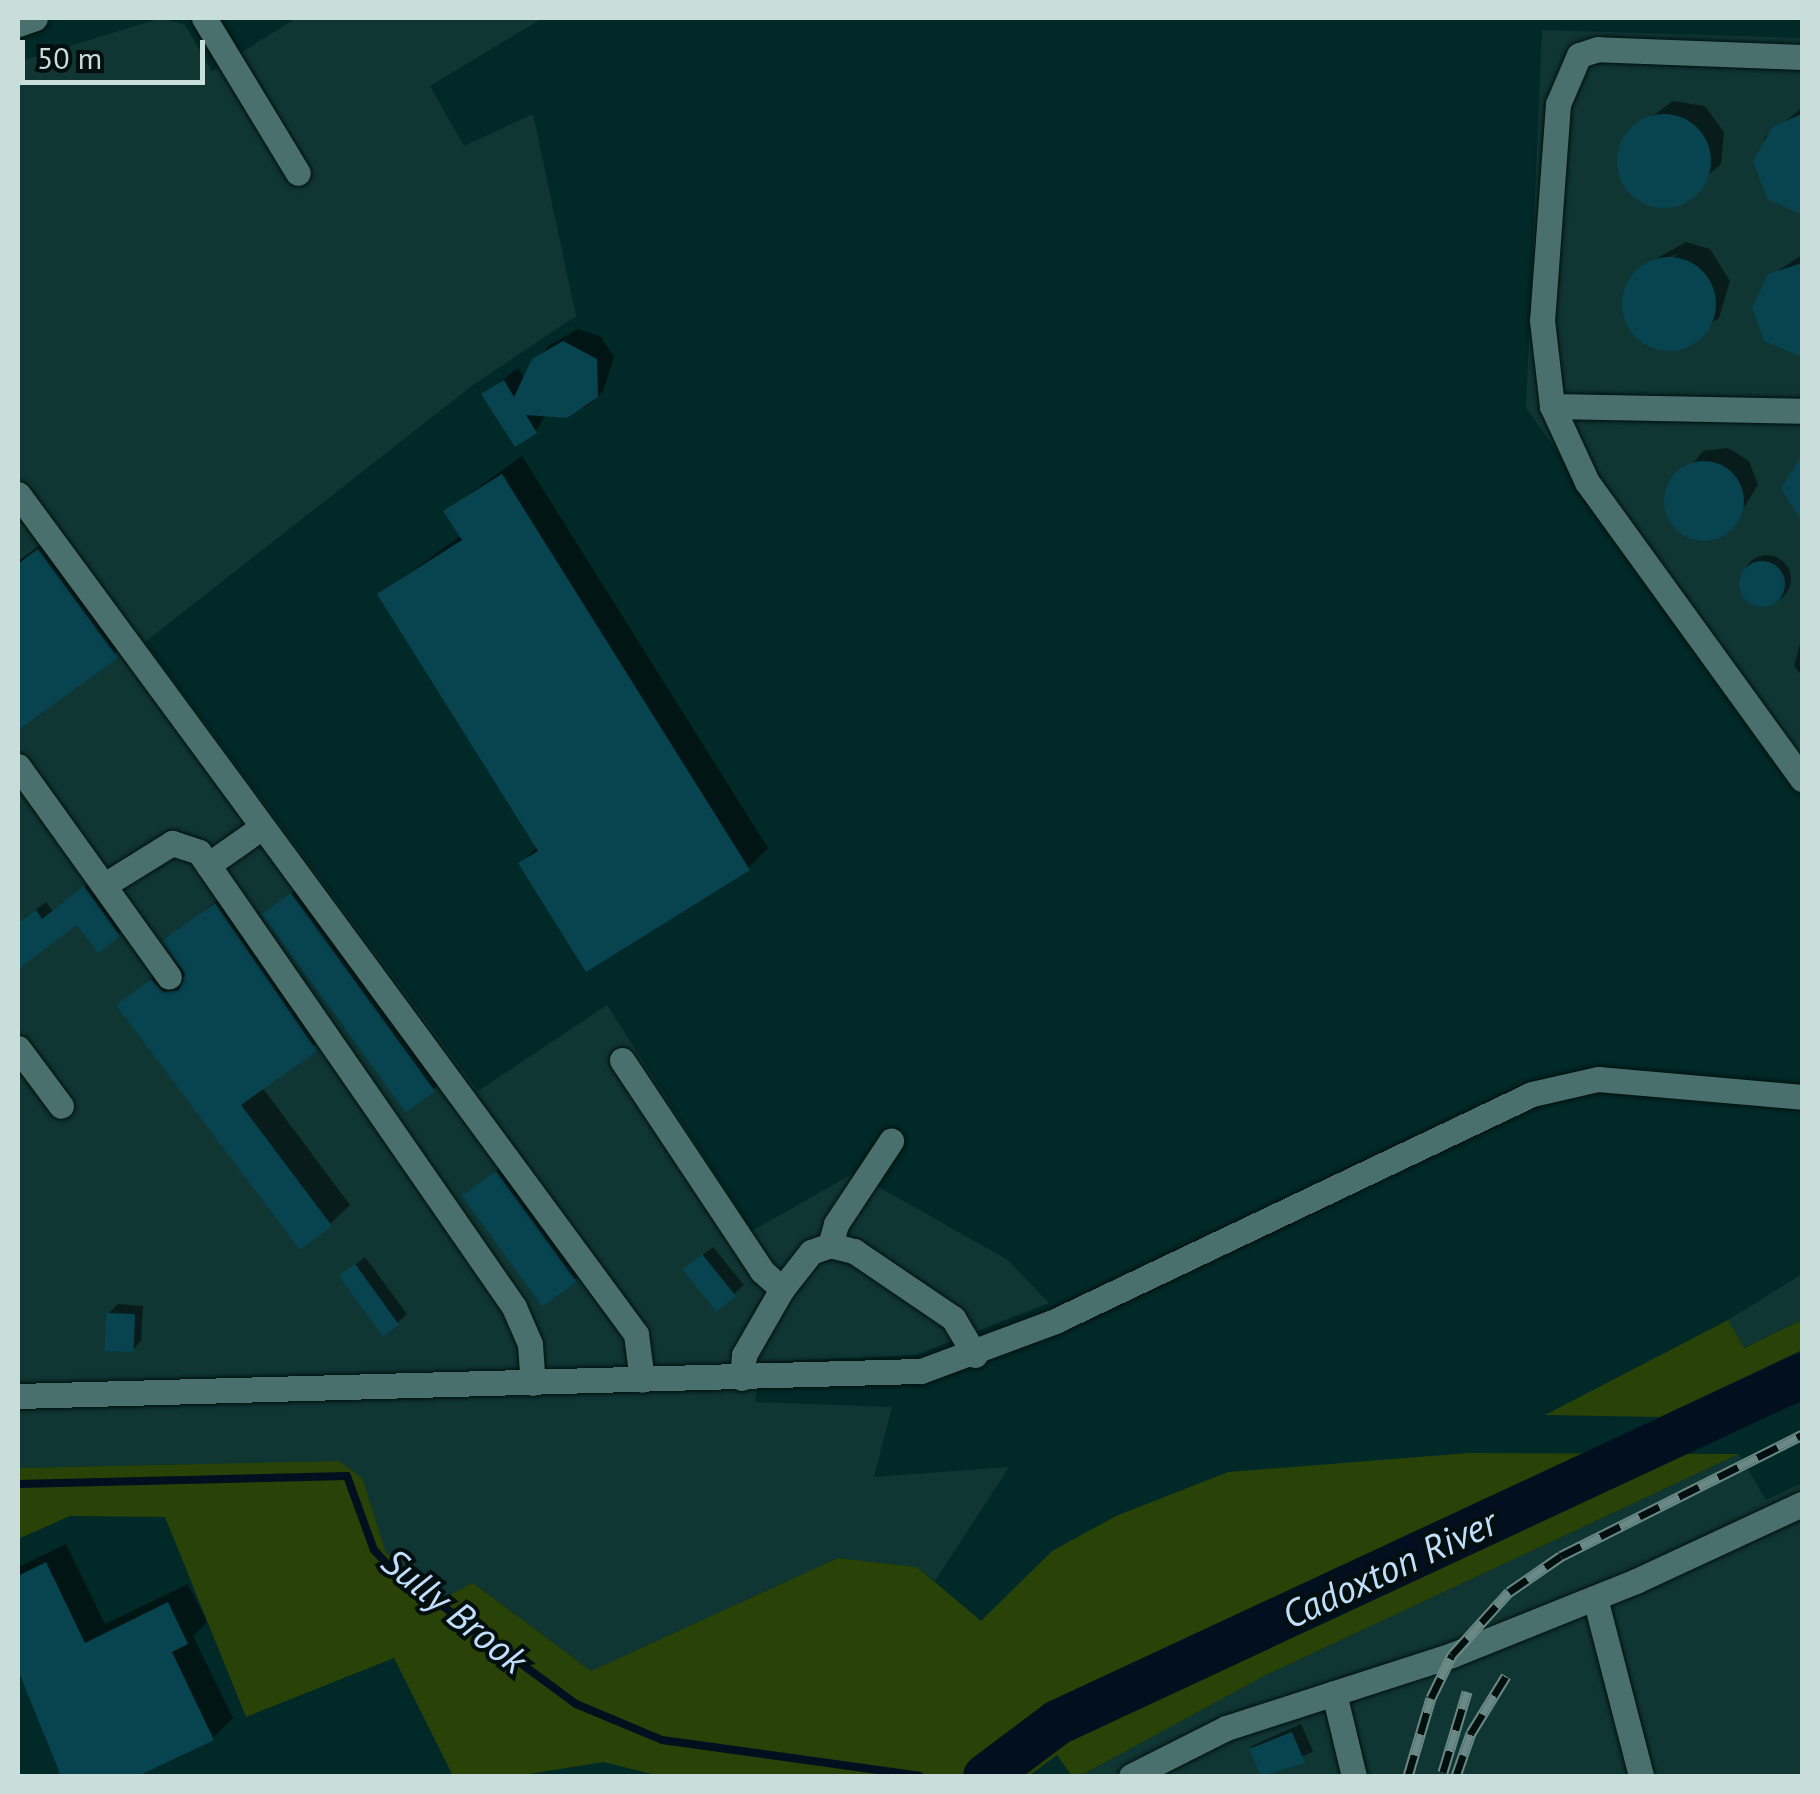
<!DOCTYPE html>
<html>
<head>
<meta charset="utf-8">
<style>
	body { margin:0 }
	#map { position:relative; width:1820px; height:1794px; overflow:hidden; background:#002927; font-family:"PT Sans",sans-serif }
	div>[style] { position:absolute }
	.built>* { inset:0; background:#103634 }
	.green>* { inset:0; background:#284207 }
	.shadow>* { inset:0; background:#0007; transform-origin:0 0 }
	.round { border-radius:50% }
	.stream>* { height:8px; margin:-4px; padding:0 4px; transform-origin:4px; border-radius:4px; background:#010f1f }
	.river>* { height:45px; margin:-22.5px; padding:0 22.5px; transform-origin:22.5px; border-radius:22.5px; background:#010f1f }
	.building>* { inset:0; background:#084350; transform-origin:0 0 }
	.roads { filter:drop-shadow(0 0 2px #00100e) drop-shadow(0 0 2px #00100e) }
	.minor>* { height:25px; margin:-12.5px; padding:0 12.5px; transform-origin:12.5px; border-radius:12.5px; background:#4a706d }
	.rail>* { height:11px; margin-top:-5.5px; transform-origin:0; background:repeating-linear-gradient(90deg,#020f0e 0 22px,#6a8886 0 44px); box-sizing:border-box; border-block:2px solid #6a8886 }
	span { translate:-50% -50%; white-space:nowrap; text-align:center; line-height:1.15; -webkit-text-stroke:8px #020f0e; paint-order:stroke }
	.water-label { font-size:38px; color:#c1dffd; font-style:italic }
	.frame { position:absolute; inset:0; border:20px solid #c9dedb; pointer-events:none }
	.scale { position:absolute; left:20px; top:40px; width:185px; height:45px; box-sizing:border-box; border:5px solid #c9dedb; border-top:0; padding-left:12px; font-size:30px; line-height:35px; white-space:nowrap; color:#c9dedb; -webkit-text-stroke:8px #020f0e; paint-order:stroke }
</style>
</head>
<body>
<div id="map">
	<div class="built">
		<i style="clip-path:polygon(161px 18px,185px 25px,212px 71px,296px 18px,543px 18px,430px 86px,464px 146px,533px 114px,576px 316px,473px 385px,145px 642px,478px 1091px,607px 1005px,752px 1231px,854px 1173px,1008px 1260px,1049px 1303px,916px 1355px,761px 1362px,755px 1402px,892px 1407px,874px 1477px,1009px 1467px,935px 1581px,917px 1567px,838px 1558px,591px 1671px,473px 1583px,446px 1598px,385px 1553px,339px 1461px,18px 1468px,18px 62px)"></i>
		<i style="clip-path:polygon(1542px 30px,1802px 38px,1802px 794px,1526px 408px)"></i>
		<i style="clip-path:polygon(1802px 1274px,1802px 1320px,1743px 1348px,1728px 1320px)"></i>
		<i style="clip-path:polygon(1739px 1454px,1766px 1500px,1802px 1483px,1802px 1776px,1080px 1776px,1264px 1676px)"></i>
	</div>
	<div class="green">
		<i style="clip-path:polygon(1728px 1320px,1744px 1348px,1802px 1320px,1802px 1350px,1660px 1417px,1545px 1415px)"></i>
		<i style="clip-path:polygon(1468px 1453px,1739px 1454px,1264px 1676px,1080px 1776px,1072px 1776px,1057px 1755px,1029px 1776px,660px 1776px,603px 1762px,517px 1776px,453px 1776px,394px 1658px,246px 1717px,165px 1517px,70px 1516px,18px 1539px,18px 1468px,339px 1461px,362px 1478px,386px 1553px,446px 1597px,473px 1583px,591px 1671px,838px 1558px,917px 1567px,981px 1621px,1052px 1551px,1116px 1516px,1228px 1472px)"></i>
	</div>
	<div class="shadow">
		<i style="clip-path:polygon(1673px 101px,1705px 106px,1724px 132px,1721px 164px,1674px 205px,1645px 201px,1621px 171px,1629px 133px)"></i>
		<i style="clip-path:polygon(1802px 108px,1802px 212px,1779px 205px,1757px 174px,1765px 137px)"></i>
		<i style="clip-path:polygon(1686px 242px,1710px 249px,1730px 281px,1719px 318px,1672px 349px,1640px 338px,1624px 308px,1635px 275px,1681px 253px,1645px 265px)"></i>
		<i style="clip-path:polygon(1802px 255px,1802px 351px,1797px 353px,1770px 276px)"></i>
		<i style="clip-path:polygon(578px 329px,601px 337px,614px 357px,603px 391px,589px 405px,567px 415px,546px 414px,536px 431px,485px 394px,518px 368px,525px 380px,548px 346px)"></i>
		<i style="clip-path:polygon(1728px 448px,1749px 461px,1758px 485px,1733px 525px,1700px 538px,1671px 519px,1667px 496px,1703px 451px)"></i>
		<i style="clip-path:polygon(522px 456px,768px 848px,748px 868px,521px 863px,538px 846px,380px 594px,462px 535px,446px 511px)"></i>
		<i style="clip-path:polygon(59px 531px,137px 636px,18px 727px,18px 561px)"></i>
		<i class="round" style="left:1743px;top:555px;width:48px;height:48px"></i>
		<i style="clip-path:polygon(1802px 636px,1802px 676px,1794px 666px)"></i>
		<i style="clip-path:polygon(95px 879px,128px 925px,118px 935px,78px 922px,18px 965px,18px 923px,46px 902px,53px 911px)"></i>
		<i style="clip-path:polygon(306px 882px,447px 1076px,434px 1089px,349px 1024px,344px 1028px,265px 915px)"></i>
		<i style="clip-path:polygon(236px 885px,335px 1029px,262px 1087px,350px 1205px,330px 1224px,119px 1005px,172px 961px,187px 972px,166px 941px)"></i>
		<i style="clip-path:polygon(512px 1158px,590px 1265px,575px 1279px,466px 1196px)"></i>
		<i style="clip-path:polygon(713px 1247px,744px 1285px,734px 1294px,695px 1261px)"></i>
		<i style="clip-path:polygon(365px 1257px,407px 1314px,397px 1323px,342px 1276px)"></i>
		<i style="clip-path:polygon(118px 1304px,143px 1306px,141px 1341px,132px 1350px,108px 1314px)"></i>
		<i style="clip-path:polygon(66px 1544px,105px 1624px,188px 1584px,207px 1622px,193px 1636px,233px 1718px,213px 1738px,132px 1776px,65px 1776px,18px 1670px,18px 1567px)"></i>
		<i style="left:1301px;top:1724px;width:30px;height:55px;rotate:66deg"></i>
	</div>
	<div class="stream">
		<i style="left:18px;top:1484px;width:329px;rotate:-1.4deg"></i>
		<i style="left:347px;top:1476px;width:79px;rotate:70deg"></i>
		<i style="left:374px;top:1550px;width:25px;rotate:47deg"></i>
		<i style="left:391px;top:1568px;width:230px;rotate:36.3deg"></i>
		<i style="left:576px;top:1704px;width:93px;rotate:22.7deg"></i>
		<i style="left:662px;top:1740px;width:260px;rotate:7.9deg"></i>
	</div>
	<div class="river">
		<i style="left:985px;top:1776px;width:90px;rotate:-36.9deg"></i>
		<i style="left:1057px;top:1722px;width:822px;rotate:-24.97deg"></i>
	</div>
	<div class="building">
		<i class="round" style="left:1617px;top:114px;width:94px;height:94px"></i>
		<i style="clip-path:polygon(1802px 114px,1802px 215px,1767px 199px,1753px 161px,1773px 126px)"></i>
		<i class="round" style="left:1622px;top:257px;width:94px;height:94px"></i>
		<i style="clip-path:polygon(1802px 263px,1802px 357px,1764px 341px,1752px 308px,1768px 274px)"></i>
		<i style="clip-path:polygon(563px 341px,597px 359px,598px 397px,567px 418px,526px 415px,537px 433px,515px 447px,481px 394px,504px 380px,514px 397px,532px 359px)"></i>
		<i style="clip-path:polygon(1802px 455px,1802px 522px,1781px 488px)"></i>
		<i class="round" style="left:1664px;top:461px;width:80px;height:80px"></i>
		<i style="clip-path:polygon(502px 474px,750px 870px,586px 972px,518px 863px,538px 851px,377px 594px,462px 540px,443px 511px)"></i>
		<i style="clip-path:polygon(38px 549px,118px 658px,18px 730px,18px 564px)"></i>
		<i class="round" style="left:1739px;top:561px;width:46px;height:46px"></i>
		<i style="clip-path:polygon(84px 886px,120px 936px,98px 953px,77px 925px,18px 969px,18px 923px,36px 910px,42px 919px)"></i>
		<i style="left:291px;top:893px;width:245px;height:36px;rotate:54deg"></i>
		<i style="clip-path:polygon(215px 903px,317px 1051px,241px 1105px,332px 1226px,300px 1250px,116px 1005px,151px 979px,163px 992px,179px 990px,185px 974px,163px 940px)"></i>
		<i style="left:496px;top:1171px;width:137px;height:42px;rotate:54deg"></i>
		<i style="left:702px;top:1254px;width:54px;height:25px;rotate:51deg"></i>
		<i style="left:355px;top:1264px;width:75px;height:20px;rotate:54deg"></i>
		<i style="left:106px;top:1313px;width:29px;height:38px;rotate:2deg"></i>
		<i style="clip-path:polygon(46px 1562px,85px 1643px,168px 1602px,188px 1644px,172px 1652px,214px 1740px,138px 1776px,61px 1776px,18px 1670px,18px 1576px)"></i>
		<i style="clip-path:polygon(1292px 1732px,1305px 1763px,1261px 1776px,1249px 1749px)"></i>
	</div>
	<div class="roads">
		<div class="minor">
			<i style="left:204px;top:18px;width:181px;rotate:58.8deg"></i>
			<i style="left:18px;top:24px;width:18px;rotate:-19deg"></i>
			<i style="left:1802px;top:57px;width:204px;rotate:-177.8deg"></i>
			<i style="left:1598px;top:49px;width:20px;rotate:162deg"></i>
			<i style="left:1579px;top:55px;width:53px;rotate:113.2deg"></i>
			<i style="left:1558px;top:104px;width:217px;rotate:94.2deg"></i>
			<i style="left:1542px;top:320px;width:87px;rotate:83.4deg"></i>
			<i style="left:1552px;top:406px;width:84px;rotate:65.3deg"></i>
			<i style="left:1587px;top:482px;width:367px;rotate:54.1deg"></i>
			<i style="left:1552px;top:406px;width:250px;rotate:1.1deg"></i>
			<i style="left:18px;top:494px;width:1043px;rotate:53.66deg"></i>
			<i style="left:636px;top:1334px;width:46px;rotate:82.6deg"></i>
			<i style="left:18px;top:766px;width:259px;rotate:54.4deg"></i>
			<i style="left:208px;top:865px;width:66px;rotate:-35.1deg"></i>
			<i style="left:106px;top:884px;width:78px;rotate:-31.8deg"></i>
			<i style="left:172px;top:843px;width:28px;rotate:18deg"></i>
			<i style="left:199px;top:852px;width:553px;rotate:55.3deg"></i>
			<i style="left:514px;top:1307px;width:40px;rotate:66.6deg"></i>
			<i style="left:530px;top:1344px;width:39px;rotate:86deg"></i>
			<i style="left:18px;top:1048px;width:72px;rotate:53.4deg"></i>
			<i style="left:622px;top:1060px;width:253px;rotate:56.4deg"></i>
			<i style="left:762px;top:1271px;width:27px;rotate:42deg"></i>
			<i style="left:830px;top:1245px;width:22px;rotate:-74deg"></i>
			<i style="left:836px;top:1224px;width:100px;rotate:-56.5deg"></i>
			<i style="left:742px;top:1378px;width:23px;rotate:-85deg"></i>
			<i style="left:744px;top:1355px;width:76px;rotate:-60.1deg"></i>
			<i style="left:782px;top:1289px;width:47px;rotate:-51.9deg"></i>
			<i style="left:811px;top:1252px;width:20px;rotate:-20deg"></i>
			<i style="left:830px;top:1245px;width:25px;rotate:14deg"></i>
			<i style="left:854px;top:1251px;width:120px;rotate:34.1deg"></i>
			<i style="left:953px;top:1318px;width:43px;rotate:59.3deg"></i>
			<i style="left:18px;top:1396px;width:903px;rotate:-1.59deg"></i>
			<i style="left:921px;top:1371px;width:141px;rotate:-20.4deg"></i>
			<i style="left:1053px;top:1322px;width:530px;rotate:-25.45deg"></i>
			<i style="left:1532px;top:1094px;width:68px;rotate:-12.8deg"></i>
			<i style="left:1598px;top:1079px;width:205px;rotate:5deg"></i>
			<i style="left:1595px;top:1598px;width:184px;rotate:75.5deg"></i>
			<i style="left:1334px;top:1693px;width:85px;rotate:76.5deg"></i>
			<i style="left:1131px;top:1776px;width:106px;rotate:-26.8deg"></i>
			<i style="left:1226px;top:1728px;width:237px;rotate:-17.9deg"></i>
			<i style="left:1452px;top:1655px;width:198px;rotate:-21.9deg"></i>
			<i style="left:1636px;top:1581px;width:183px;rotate:-24.9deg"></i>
		</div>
	</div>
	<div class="rail">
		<i style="left:1443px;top:1772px;width:84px;rotate:-73.3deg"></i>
		<i style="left:1408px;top:1776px;width:81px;rotate:-73.6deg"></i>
		<i style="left:1431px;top:1698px;width:48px;rotate:-64deg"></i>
		<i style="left:1452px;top:1655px;width:85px;rotate:-47.9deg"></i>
		<i style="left:1509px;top:1592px;width:63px;rotate:-34.7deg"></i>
		<i style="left:1561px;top:1556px;width:270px;rotate:-26.7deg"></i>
		<i style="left:1456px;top:1776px;width:46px;rotate:-70.8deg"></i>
		<i style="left:1471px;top:1733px;width:67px;rotate:-58.4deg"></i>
	</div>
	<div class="water-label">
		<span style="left:1389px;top:1568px;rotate:-25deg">Cadoxton River</span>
		<span style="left:455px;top:1610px;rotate:39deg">Sully Brook</span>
	</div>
	<div class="frame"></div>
	<div class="scale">50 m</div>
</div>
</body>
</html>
